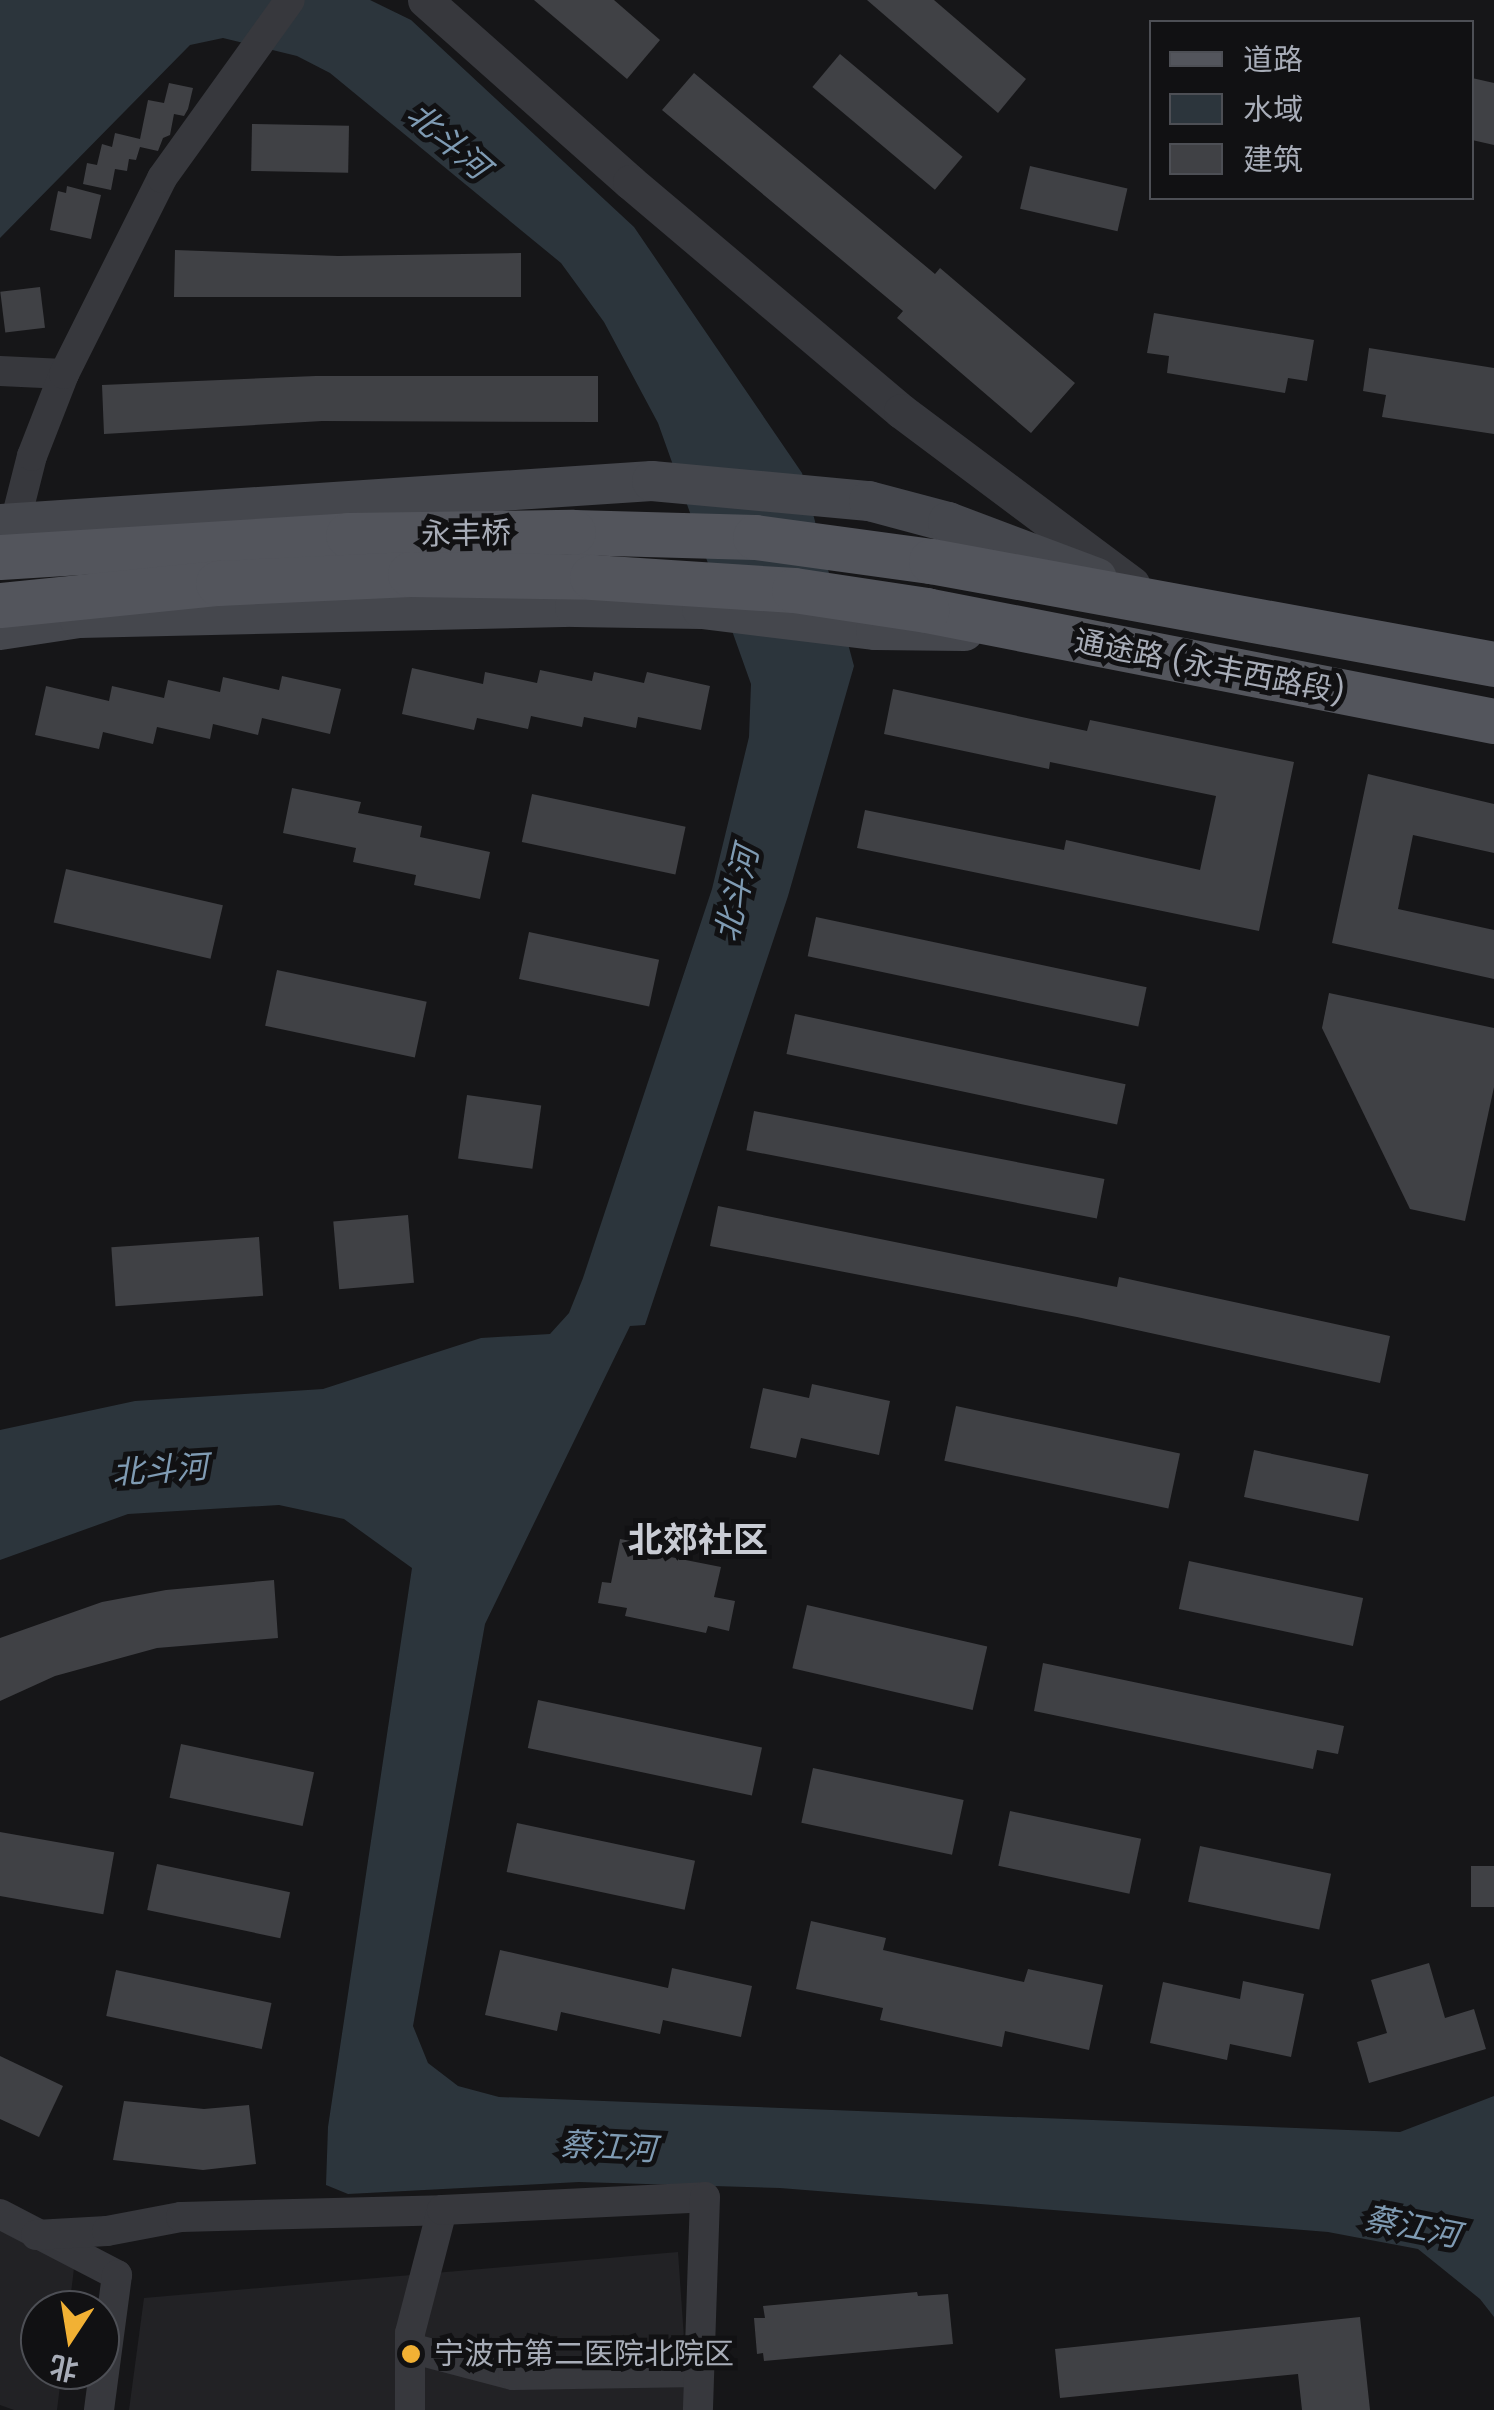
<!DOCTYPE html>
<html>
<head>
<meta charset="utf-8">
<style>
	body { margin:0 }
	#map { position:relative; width:1494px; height:2410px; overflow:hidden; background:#161618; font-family:Poppins,"Noto Sans SC",sans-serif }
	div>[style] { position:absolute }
	.built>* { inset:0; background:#222225 }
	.water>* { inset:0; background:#2c353c }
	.building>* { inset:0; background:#404145; transform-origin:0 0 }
	.minor>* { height:30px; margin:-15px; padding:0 15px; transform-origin:15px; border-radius:15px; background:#37383d }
	.tertiary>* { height:35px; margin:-17.5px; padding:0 17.5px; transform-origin:17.5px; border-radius:17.5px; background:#37383d }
	.secondary>* { height:40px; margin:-20px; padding:0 20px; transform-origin:20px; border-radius:20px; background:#45474d }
	.primary>* { height:45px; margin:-22.5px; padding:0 22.5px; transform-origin:22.5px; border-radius:22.5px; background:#53555c }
	.primary-bridge>* { height:45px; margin:-22.5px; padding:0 22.5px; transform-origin:22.5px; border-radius:22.5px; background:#53555c }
	.dots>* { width:28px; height:28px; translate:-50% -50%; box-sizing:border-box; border:5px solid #111113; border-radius:50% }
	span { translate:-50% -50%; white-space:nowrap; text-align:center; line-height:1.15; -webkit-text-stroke:10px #111113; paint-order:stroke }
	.street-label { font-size:30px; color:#a8adb8 }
	.poi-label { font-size:30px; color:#a8adb8 }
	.left { translate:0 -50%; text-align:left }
	.water-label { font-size:32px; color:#7f9bb3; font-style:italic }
	.quarter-label { font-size:35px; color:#c9ccd4; font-weight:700 }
	.legend { position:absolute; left:1149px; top:20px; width:325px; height:180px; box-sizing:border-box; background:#111113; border:2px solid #4d4f55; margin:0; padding:12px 18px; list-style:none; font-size:30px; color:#a8adb8 }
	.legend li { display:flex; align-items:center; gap:20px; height:50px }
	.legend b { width:50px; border:2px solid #4d4f55 }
	.north { position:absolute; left:20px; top:2290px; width:100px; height:100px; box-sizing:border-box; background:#111113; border:2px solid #4d4f55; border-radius:50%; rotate:192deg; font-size:28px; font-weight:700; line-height:40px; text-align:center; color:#a8adb8 }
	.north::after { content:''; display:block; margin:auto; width:35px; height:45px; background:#f2b134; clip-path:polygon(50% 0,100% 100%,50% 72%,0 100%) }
</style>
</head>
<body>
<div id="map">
	<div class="built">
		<i style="clip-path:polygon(0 2224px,74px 2268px,69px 2310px,40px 2310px,40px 2370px,62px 2370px,57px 2410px,14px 2410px,0 2405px)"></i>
		<i style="clip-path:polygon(678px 2252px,689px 2410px,129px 2410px,144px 2298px)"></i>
	</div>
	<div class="water">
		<i style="clip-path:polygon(0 0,370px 0,411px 20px,634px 227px,802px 473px,854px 666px,788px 896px,645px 1325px,630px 1326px,485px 1624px,413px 2026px,428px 2063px,458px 2086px,499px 2097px,1400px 2132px,1494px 2096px,1494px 2317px,1480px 2299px,1418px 2249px,1328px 2232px,780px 2188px,579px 2182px,348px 2194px,326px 2185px,328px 2127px,412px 1568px,344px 1519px,279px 1505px,128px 1514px,0 1560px,0 1430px,135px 1401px,323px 1389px,481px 1338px,550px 1334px,569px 1313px,583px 1278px,712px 889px,749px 737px,751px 684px,658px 423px,604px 322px,561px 263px,330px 73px,297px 56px,223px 38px,190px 45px,0 238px)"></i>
	</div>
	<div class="building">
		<i style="clip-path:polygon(534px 0,614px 0,660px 40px,627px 79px)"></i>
		<i style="clip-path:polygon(867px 0,934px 0,1026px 79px,998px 113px)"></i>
		<i style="left:840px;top:54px;width:160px;height:43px;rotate:40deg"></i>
		<i style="clip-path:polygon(694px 73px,935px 274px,940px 268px,1075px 383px,1031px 433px,897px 318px,903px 311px,662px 110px)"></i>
		<i style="clip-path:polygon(1472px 78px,1494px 83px,1494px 145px,1472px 140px)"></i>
		<i style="clip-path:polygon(169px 83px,193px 88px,188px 109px,184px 116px,174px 114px,170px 135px,163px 138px,158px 151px,140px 147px,136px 160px,129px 159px,127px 171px,115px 169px,111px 190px,83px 184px,87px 163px,97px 165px,102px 144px,112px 147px,115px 133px,140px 139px,148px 100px,164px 103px)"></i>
		<i style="left:252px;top:124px;width:97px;height:47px;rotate:1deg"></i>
		<i style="left:1030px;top:166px;width:100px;height:44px;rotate:13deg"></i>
		<i style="clip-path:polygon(67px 186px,101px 195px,91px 239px,50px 230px,58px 191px,66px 193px)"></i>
		<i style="clip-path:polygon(175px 250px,338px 256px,521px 253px,521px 297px,174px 297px)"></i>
		<i style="left:40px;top:287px;width:41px;height:40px;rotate:83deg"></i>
		<i style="clip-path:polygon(1154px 313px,1314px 340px,1307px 381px,1288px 378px,1285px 393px,1167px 373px,1169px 356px,1147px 353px)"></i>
		<i style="clip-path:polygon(1369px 348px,1494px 368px,1494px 434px,1382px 417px,1386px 395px,1363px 391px)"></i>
		<i style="clip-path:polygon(316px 376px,598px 376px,598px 422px,322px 421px,104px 434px,102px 385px)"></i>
		<i style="clip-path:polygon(412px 668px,483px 684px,485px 672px,537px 683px,540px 670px,592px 681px,594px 672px,644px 683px,647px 672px,710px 686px,701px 730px,638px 717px,636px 728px,584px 717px,582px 727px,531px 716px,528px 729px,477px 718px,474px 730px,402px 714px)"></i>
		<i style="clip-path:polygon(282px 676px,341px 689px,330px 734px,262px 718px,258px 735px,213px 724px,210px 739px,157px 727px,153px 744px,103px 732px,99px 749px,35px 735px,46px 686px,109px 701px,112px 686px,164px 698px,168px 680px,220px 692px,223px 677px,279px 690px)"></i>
		<i style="clip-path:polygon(893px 689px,1087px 731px,1090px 720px,1294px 762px,1259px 931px,857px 848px,865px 810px,1064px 850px,1066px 840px,1200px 870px,1216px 796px,1050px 762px,1049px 769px,884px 734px)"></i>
		<i style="clip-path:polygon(1368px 774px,1494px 804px,1494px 853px,1413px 835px,1398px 909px,1494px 930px,1494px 979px,1332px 943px)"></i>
		<i style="clip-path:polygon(292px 788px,361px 802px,358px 813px,422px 826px,420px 837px,490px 852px,480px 899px,414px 885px,416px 875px,353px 862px,356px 848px,283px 833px)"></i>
		<i style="left:532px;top:794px;width:157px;height:49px;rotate:12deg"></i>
		<i style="left:66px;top:869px;width:161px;height:55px;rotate:13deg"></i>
		<i style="left:816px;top:917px;width:338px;height:40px;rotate:12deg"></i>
		<i style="left:529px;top:932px;width:133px;height:48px;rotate:12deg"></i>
		<i style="left:277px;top:970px;width:153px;height:57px;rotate:12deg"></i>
		<i style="clip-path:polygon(1329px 993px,1494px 1028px,1494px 1087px,1465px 1221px,1410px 1209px,1322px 1028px)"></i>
		<i style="left:795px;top:1014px;width:338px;height:41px;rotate:12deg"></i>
		<i style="left:467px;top:1095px;width:75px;height:64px;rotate:8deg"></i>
		<i style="left:754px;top:1111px;width:357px;height:40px;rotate:11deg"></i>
		<i style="clip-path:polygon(718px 1206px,1117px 1287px,1119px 1277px,1390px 1336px,1380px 1383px,1077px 1317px,710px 1246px)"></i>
		<i style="left:408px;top:1215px;width:68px;height:75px;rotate:85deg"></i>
		<i style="left:259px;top:1237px;width:59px;height:148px;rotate:86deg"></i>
		<i style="clip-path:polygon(812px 1384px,890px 1401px,879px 1455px,801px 1438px,796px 1458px,750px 1448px,763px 1388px,809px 1398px)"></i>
		<i style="left:956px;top:1406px;width:229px;height:56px;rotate:12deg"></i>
		<i style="left:1254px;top:1450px;width:117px;height:48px;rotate:12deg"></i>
		<i style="clip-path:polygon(620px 1539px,642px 1543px,640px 1551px,721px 1567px,714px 1597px,735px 1601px,729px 1631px,708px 1626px,706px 1633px,625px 1616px,627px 1608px,598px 1603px,602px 1582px,611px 1583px)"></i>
		<i style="left:1189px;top:1561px;width:178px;height:49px;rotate:12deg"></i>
		<i style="clip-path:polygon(274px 1580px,278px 1638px,157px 1648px,55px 1676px,0 1701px,0 1638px,102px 1602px,166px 1590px)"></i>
		<i style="left:807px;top:1605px;width:185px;height:65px;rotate:13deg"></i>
		<i style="clip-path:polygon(1043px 1663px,1344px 1726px,1338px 1754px,1317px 1750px,1313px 1769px,1034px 1711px)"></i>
		<i style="left:538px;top:1700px;width:229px;height:49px;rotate:12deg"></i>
		<i style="left:181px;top:1744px;width:136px;height:55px;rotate:12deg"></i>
		<i style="left:813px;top:1768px;width:154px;height:56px;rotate:12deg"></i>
		<i style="left:1010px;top:1811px;width:134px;height:56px;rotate:12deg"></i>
		<i style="left:517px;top:1823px;width:182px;height:50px;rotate:12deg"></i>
		<i style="left:0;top:1832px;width:116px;height:63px;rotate:10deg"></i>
		<i style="left:1200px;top:1846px;width:134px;height:57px;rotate:12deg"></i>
		<i style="left:157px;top:1864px;width:136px;height:47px;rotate:12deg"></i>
		<i style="left:1494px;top:1866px;width:41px;height:23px;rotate:90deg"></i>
		<i style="clip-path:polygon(811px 1921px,886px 1938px,883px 1950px,1024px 1982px,1028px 1969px,1103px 1985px,1089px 2050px,1005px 2031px,1002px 2047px,880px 2020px,883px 2008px,796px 1989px)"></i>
		<i style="clip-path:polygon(500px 1950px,668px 1988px,672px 1968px,752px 1986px,741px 2037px,663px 2020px,660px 2034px,561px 2012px,557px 2031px,485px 2015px)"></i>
		<i style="clip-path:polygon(1429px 1963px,1445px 2018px,1474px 2009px,1486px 2049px,1369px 2083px,1357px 2042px,1387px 2033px,1371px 1980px)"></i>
		<i style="left:116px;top:1970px;width:159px;height:47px;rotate:12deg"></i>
		<i style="clip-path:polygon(1243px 1981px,1304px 1994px,1291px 2057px,1230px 2044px,1227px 2060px,1150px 2043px,1163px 1982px,1240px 1999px)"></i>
		<i style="clip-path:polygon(0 2056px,63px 2086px,39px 2137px,0 2119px)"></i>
		<i style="clip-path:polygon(124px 2101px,204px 2109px,249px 2105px,256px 2164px,203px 2170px,113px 2160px)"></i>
		<i style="clip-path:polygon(917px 2292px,918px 2296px,948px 2294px,953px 2344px,764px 2361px,763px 2353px,757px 2354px,754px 2318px,765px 2318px,763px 2306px)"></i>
		<i style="clip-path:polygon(1360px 2317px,1370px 2410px,1302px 2410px,1298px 2374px,1060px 2398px,1055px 2349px)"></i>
	</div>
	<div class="minor">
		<i style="left:0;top:371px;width:64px;rotate:2.7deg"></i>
		<i style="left:15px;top:523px;width:69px;rotate:-75.8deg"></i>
		<i style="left:32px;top:456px;width:88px;rotate:-68.7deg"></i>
		<i style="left:64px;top:374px;width:219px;rotate:-63.4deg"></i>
		<i style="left:162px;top:178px;width:219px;rotate:-54.3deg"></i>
		<i style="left:0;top:2214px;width:132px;rotate:27.5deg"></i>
		<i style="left:117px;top:2275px;width:136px;rotate:97.6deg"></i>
		<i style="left:36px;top:2235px;width:71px;rotate:-3.2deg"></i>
		<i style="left:107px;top:2231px;width:75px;rotate:-10.7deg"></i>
		<i style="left:181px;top:2217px;width:261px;rotate:-1.5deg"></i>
		<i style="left:410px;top:2348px;width:106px;rotate:14.7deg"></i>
		<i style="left:513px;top:2375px;width:185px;rotate:-0.9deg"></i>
		<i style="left:410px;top:2410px;width:77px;rotate:-90deg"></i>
		<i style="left:410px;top:2333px;width:127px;rotate:-75.4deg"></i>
		<i style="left:442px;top:2210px;width:263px;rotate:-2.8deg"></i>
		<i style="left:705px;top:2197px;width:213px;rotate:91.9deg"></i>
	</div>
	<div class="tertiary">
		<i style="left:425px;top:0;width:274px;rotate:41.6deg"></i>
		<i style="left:630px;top:182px;width:355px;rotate:40.2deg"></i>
		<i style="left:901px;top:411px;width:289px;rotate:36.8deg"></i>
	</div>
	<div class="secondary">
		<i style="left:0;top:524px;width:653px;rotate:-3.77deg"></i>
		<i style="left:652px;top:481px;width:218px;rotate:5.3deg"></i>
		<i style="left:869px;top:501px;width:82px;rotate:14.9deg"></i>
		<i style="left:948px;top:522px;width:159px;rotate:20.6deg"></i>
		<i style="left:0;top:630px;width:80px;rotate:-8.6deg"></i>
		<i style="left:79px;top:618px;width:496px;rotate:-1.3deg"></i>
		<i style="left:575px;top:607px;width:127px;rotate:0.9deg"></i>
		<i style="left:702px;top:609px;width:175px;rotate:6.9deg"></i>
		<i style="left:876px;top:630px;width:88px;rotate:0.7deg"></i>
	</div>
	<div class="primary">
		<i style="left:573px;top:532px;width:182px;rotate:1.6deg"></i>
		<i style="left:755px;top:537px;width:178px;rotate:7.8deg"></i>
		<i style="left:931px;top:561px;width:572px;rotate:10.37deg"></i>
		<i style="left:926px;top:610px;width:579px;rotate:11.06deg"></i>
	</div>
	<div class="primary-bridge">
		<i style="left:0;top:557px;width:349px;rotate:-3.6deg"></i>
		<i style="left:348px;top:535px;width:225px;rotate:-0.8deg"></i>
		<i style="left:0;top:605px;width:219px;rotate:-5.8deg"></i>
		<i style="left:218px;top:583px;width:192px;rotate:-2.7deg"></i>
		<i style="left:410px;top:574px;width:182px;rotate:0.9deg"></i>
		<i style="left:592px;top:577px;width:202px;rotate:3.7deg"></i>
		<i style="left:794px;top:590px;width:134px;rotate:8.6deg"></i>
	</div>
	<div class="dots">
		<i style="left:411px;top:2354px;background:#f2b134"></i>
	</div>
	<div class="street-label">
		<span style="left:466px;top:534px;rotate:-1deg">永丰桥</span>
		<span style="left:1210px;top:667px;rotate:11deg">通途路 (永丰西路段)</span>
	</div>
	<div class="poi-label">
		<span class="left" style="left:434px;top:2354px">宁波市第二医院北院区</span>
	</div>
	<div class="water-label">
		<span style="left:448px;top:141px;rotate:41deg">北斗河</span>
		<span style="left:737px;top:894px;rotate:-77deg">北斗河</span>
		<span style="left:160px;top:1470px;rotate:-4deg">北斗河</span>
		<span style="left:608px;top:2147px;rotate:3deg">蔡江河</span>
		<span style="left:1412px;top:2227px;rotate:11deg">蔡江河</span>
	</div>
	<div class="quarter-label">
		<span style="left:698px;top:1540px">北郊社区</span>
	</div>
	<ul class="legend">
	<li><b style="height:12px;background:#53555c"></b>道路</li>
	<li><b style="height:28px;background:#2c353c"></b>水域</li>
	<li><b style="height:28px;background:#404145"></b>建筑</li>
	</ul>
	<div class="north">北</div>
</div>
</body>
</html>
